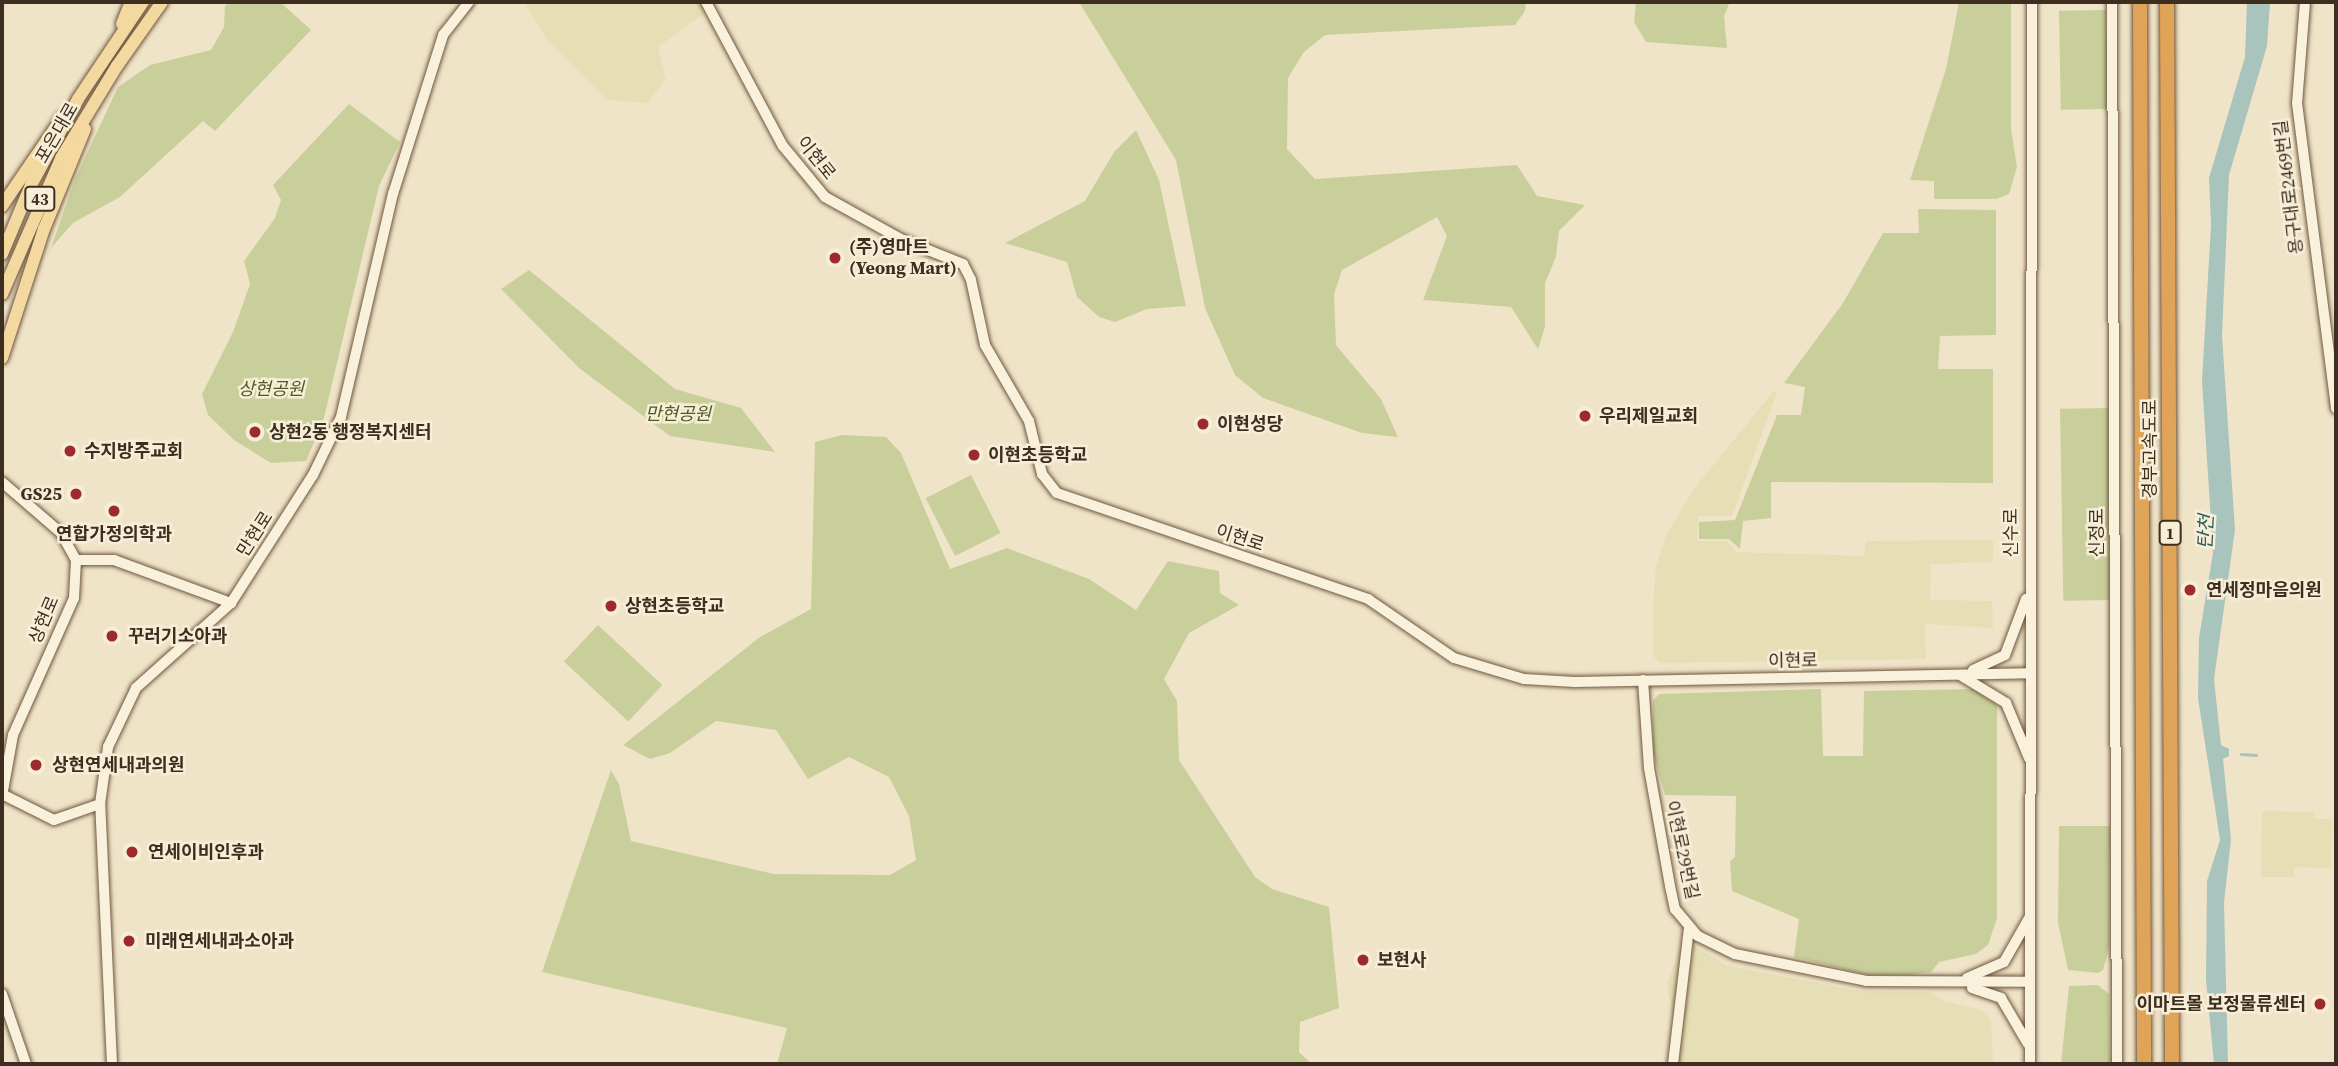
<!DOCTYPE html>
<html>
<head>
<meta charset="utf-8">
<style>
	body { margin:0 }
	#map { position:relative; width:2338px; height:1066px; overflow:hidden; background:#f0e4c8; font-family:"Source Serif 4","Noto Sans KR",serif }
	div>[style] { position:absolute }
	.farmland>* { inset:0; background:#e6deb5 }
	.green>* { inset:0; background:#c9cf9b; transform-origin:0 0 }
	.water>* { inset:0; background:#a9c4bc }
	.stream>* { height:2.5px; margin:-1.25px; padding:0 1.25px; transform-origin:1.25px; border-radius:1.25px; background:#a9c4bc }
	.roads { filter:drop-shadow(0 0 2px #6f573f) drop-shadow(0 0 2px #6f573f) }
	.secondary>* { height:10px; margin:-5px; padding:0 5px; transform-origin:5px; border-radius:5px; background:#faf1dc }
	.primary>* { height:12px; margin:-6px; padding:0 6px; transform-origin:6px; border-radius:6px; background:#f3d9a0 }
	.highway>* { height:14px; margin:-7px; padding:0 7px; transform-origin:7px; border-radius:7px; background:#e0a458 }
	.dots>* { width:19px; height:19px; translate:-50% -50%; box-sizing:border-box; border:4px solid #f7eed8; border-radius:50% }
	span { translate:-50% -50%; white-space:nowrap; text-align:center; line-height:1.15; -webkit-text-stroke:5px #f7eed8; paint-order:stroke }
	.shield-label span { padding:2px 5px; background:#f7eed8; border:2px solid; border-radius:5px; -webkit-text-stroke-width:0 }
	.shield-label { font-size:16px; color:#3d2e20; font-weight:700 }
	.street-label { font-size:18px; color:#3d2e20 }
	.poi-label { font-size:18px; color:#3d2e20; font-weight:700 }
	.left { translate:0 -50%; text-align:left }
	.right { translate:-100% -50%; text-align:right }
	.park-label { font-size:18px; color:#4d5a26; font-style:italic }
	.water-label { font-size:19px; color:#2f5d5a; font-style:italic }
	.frame { position:absolute; inset:0; border:4px solid #3d2e20; pointer-events:none }
</style>
</head>
<body>
<div id="map">
	<div class="farmland">
		<i style="clip-path:polygon(524px 2px,700px 2px,705px 13px,658px 47px,666px 80px,647px 103px,607px 100px,547px 40px)"></i>
		<i style="clip-path:polygon(1773px 392px,1777px 392px,1732px 516px,1698px 516px,1697px 541px,1727px 541px,1736px 552px,1864px 556px,1866px 541px,1993px 540px,1993px 562px,1931px 564px,1930px 600px,1992px 601px,1993px 628px,1925px 624px,1926px 659px,1659px 663px,1653px 655px,1653px 605px,1656px 566px,1666px 535px,1693px 490px)"></i>
		<i style="clip-path:polygon(2262px 811px,2315px 812px,2315px 819px,2332px 819px,2331px 868px,2294px 867px,2294px 877px,2261px 877px)"></i>
		<i style="clip-path:polygon(1683px 940px,1728px 966px,1859px 991px,1930px 992px,1943px 1001px,1981px 1010px,1991px 1020px,1993px 1064px,1669px 1064px,1673px 1023px,1667px 983px)"></i>
	</div>
	<div class="green">
		<i style="clip-path:polygon(231px 2px,280px 2px,311px 30px,215px 131px,203px 121px,120px 197px,73px 223px,51px 248px,75px 179px,118px 87px,150px 65px,211px 50px,224px 27px,225px 6px)"></i>
		<i style="clip-path:polygon(1079px 2px,1526px 2px,1525px 11px,1515px 25px,1325px 35px,1304px 52px,1288px 78px,1287px 149px,1315px 179px,1517px 165px,1537px 196px,1585px 205px,1559px 231px,1556px 257px,1545px 283px,1545px 327px,1538px 349px,1511px 307px,1423px 300px,1447px 236px,1437px 217px,1342px 270px,1334px 294px,1336px 345px,1381px 399px,1398px 437px,1362px 433px,1263px 398px,1235px 375px,1205px 308px,1176px 160px)"></i>
		<i style="clip-path:polygon(1636px 2px,1730px 2px,1724px 16px,1727px 48px,1646px 42px,1634px 22px)"></i>
		<i style="clip-path:polygon(1959px 2px,2011px 2px,2011px 129px,2017px 167px,2009px 194px,1996px 199px,1934px 199px,1934px 181px,1910px 180px,1946px 69px)"></i>
		<i style="left:2106px;top:10px;width:99px;height:47px;rotate:89deg"></i>
		<i style="clip-path:polygon(349px 104px,400px 142px,379px 186px,323px 422px,306px 461px,271px 463px,234px 440px,208px 415px,202px 394px,233px 332px,250px 284px,244px 261px,275px 218px,281px 200px,273px 185px)"></i>
		<i style="clip-path:polygon(1136px 130px,1159px 180px,1186px 306px,1147px 309px,1115px 322px,1099px 317px,1077px 297px,1067px 262px,1005px 243px,1085px 201px,1114px 152px)"></i>
		<i style="clip-path:polygon(1918px 209px,1996px 210px,1996px 335px,1940px 336px,1938px 369px,1993px 369px,1993px 483px,1771px 482px,1771px 518px,1743px 521px,1740px 549px,1729px 539px,1699px 539px,1699px 522px,1735px 520px,1777px 415px,1801px 415px,1805px 387px,1784px 383px,1843px 303px,1883px 233px,1919px 233px)"></i>
		<i style="clip-path:polygon(529px 270px,675px 389px,741px 408px,775px 452px,670px 436px,579px 368px,501px 289px)"></i>
		<i style="left:2109px;top:408px;width:192px;height:49px;rotate:89deg"></i>
		<i style="clip-path:polygon(842px 435px,886px 437px,901px 453px,950px 569px,1007px 548px,1089px 579px,1136px 610px,1168px 561px,1219px 571px,1220px 593px,1239px 605px,1189px 633px,1164px 679px,1177px 701px,1179px 760px,1255px 877px,1272px 889px,1329px 907px,1339px 1008px,1300px 1022px,1299px 1052px,1312px 1064px,777px 1064px,787px 1028px,542px 972px,611px 770px,619px 784px,631px 841px,774px 874px,890px 875px,916px 860px,909px 816px,889px 777px,849px 757px,808px 779px,776px 730px,716px 721px,670px 753px,650px 759px,623px 745px,760px 637px,811px 609px,815px 442px)"></i>
		<i style="left:971px;top:475px;width:65px;height:51px;rotate:63deg"></i>
		<i style="left:598px;top:625px;width:88px;height:50px;rotate:43deg"></i>
		<i style="clip-path:polygon(1821px 689px,1823px 756px,1863px 756px,1864px 691px,1973px 689px,1997px 705px,1997px 918px,1988px 945px,1976px 954px,1939px 962px,1931px 972px,1909px 975px,1869px 975px,1794px 957px,1799px 919px,1732px 891px,1730px 861px,1735px 857px,1736px 796px,1665px 795px,1653px 753px,1653px 701px,1659px 694px)"></i>
		<i style="clip-path:polygon(2059px 826px,2110px 826px,2109px 948px,2103px 970px,2098px 973px,2068px 970px,2058px 923px)"></i>
		<i style="clip-path:polygon(2098px 985px,2109px 994px,2110px 1064px,2061px 1064px,2069px 986px)"></i>
	</div>
	<div class="water">
		<i style="clip-path:polygon(2247px 2px,2270px 2px,2267px 46px,2229px 175px,2222px 336px,2235px 530px,2214px 679px,2221px 745px,2229px 749px,2229px 756px,2223px 759px,2231px 839px,2224px 903px,2228px 1064px,2214px 1064px,2206px 980px,2207px 881px,2220px 840px,2198px 698px,2199px 638px,2213px 553px,2202px 381px,2211px 225px,2209px 178px,2245px 57px)"></i>
	</div>
	<div class="stream">
		<i style="left:2241px;top:754px;width:15px;rotate:4deg"></i>
	</div>
	<div class="roads">
		<div class="secondary">
			<i style="left:706px;top:2px;width:163px;rotate:61.9deg"></i>
			<i style="left:783px;top:146px;width:66px;rotate:50.5deg"></i>
			<i style="left:825px;top:197px;width:89px;rotate:28.9deg"></i>
			<i style="left:903px;top:240px;width:65px;rotate:21.8deg"></i>
			<i style="left:963px;top:264px;width:18px;rotate:63deg"></i>
			<i style="left:971px;top:280px;width:66px;rotate:77.8deg"></i>
			<i style="left:985px;top:345px;width:88px;rotate:59.9deg"></i>
			<i style="left:1029px;top:421px;width:55px;rotate:76.2deg"></i>
			<i style="left:1042px;top:474px;width:24px;rotate:52deg"></i>
			<i style="left:1057px;top:493px;width:329px;rotate:18.8deg"></i>
			<i style="left:1368px;top:599px;width:104px;rotate:34.5deg"></i>
			<i style="left:1454px;top:658px;width:73px;rotate:16.7deg"></i>
			<i style="left:1524px;top:679px;width:51px;rotate:3.4deg"></i>
			<i style="left:1575px;top:682px;width:455px;rotate:-1.1deg"></i>
			<i style="left:2112px;top:2px;width:1062px;rotate:89.73deg"></i>
			<i style="left:2305px;top:2px;width:101px;rotate:94.5deg"></i>
			<i style="left:2297px;top:103px;width:308px;rotate:82.7deg"></i>
			<i style="left:2px;top:482px;width:78px;rotate:40.8deg"></i>
			<i style="left:61px;top:533px;width:31px;rotate:61deg"></i>
			<i style="left:76px;top:560px;width:38px;rotate:93deg"></i>
			<i style="left:74px;top:598px;width:150px;rotate:114deg"></i>
			<i style="left:13px;top:735px;width:62px;rotate:100.2deg"></i>
			<i style="left:76px;top:560px;width:38px"></i>
			<i style="left:114px;top:560px;width:125px;rotate:20.2deg"></i>
			<i style="left:1973px;top:670px;width:35px;rotate:-25deg"></i>
			<i style="left:2005px;top:655px;width:60px;rotate:-69.4deg"></i>
			<i style="left:1960px;top:675px;width:54px;rotate:31.3deg"></i>
			<i style="left:2006px;top:703px;width:60px;rotate:67.3deg"></i>
			<i style="left:1643px;top:680px;width:88px;rotate:86.1deg"></i>
			<i style="left:1649px;top:768px;width:120px;rotate:79.9deg"></i>
			<i style="left:1670px;top:886px;width:24px;rotate:78deg"></i>
			<i style="left:1675px;top:909px;width:35px;rotate:50deg"></i>
			<i style="left:1698px;top:936px;width:41px;rotate:25.9deg"></i>
			<i style="left:1735px;top:954px;width:134px;rotate:11.6deg"></i>
			<i style="left:1866px;top:981px;width:164px;rotate:0.3deg"></i>
			<i style="left:2px;top:794px;width:58px;rotate:26.6deg"></i>
			<i style="left:54px;top:820px;width:49px;rotate:-19.2deg"></i>
			<i style="left:1967px;top:978px;width:40px;rotate:-23.4deg"></i>
			<i style="left:2004px;top:962px;width:51px;rotate:-60.4deg"></i>
			<i style="left:1972px;top:988px;width:31px;rotate:19deg"></i>
			<i style="left:2001px;top:998px;width:53px;rotate:59.6deg"></i>
			<i style="left:2px;top:994px;width:74px;rotate:71.1deg"></i>
			<i style="left:112px;top:1064px;width:260px;rotate:-92.6deg"></i>
			<i style="left:100px;top:804px;width:58px;rotate:-82deg"></i>
			<i style="left:108px;top:747px;width:65px;rotate:-64.6deg"></i>
			<i style="left:136px;top:688px;width:127px;rotate:-41.8deg"></i>
			<i style="left:231px;top:603px;width:152px;rotate:-57.4deg"></i>
			<i style="left:313px;top:475px;width:64px;rotate:-64.2deg"></i>
			<i style="left:341px;top:417px;width:229px;rotate:-76.9deg"></i>
			<i style="left:393px;top:194px;width:167px;rotate:-72.5deg"></i>
			<i style="left:443px;top:35px;width:42px;rotate:-51.8deg"></i>
			<i style="left:1673px;top:1064px;width:137px;rotate:-83.3deg"></i>
			<i style="left:2030px;top:1064px;width:1062px;rotate:-89.89deg"></i>
		</div>
		<div class="primary">
			<i style="left:122px;top:24px;width:24px;rotate:-68deg"></i>
			<i style="left:2px;top:206px;width:107px;rotate:-55.7deg"></i>
			<i style="left:2px;top:254px;width:75px;rotate:-67.2deg"></i>
			<i style="left:31px;top:185px;width:98px;rotate:-61.3deg"></i>
			<i style="left:78px;top:99px;width:117px;rotate:-56.2deg"></i>
			<i style="left:2px;top:294px;width:148px;rotate:-66.5deg"></i>
			<i style="left:61px;top:158px;width:108px;rotate:-58.7deg"></i>
			<i style="left:117px;top:66px;width:78px;rotate:-54.9deg"></i>
			<i style="left:2px;top:358px;width:136px;rotate:-72deg"></i>
			<i style="left:44px;top:229px;width:108px;rotate:-67.7deg"></i>
		</div>
		<div class="highway">
			<i style="left:2140px;top:2px;width:1062px;rotate:89.78deg"></i>
			<i style="left:2167px;top:2px;width:1062px;rotate:89.73deg"></i>
		</div>
	</div>
	<div class="dots">
		<i style="left:835px;top:258px;background:#9e2a2b"></i>
		<i style="left:1585px;top:416px;background:#9e2a2b"></i>
		<i style="left:1203px;top:424px;background:#9e2a2b"></i>
		<i style="left:255px;top:432px;background:#9e2a2b"></i>
		<i style="left:70px;top:451px;background:#9e2a2b"></i>
		<i style="left:974px;top:455px;background:#9e2a2b"></i>
		<i style="left:76px;top:494px;background:#9e2a2b"></i>
		<i style="left:114px;top:511px;background:#9e2a2b"></i>
		<i style="left:2190px;top:590px;background:#9e2a2b"></i>
		<i style="left:611px;top:606px;background:#9e2a2b"></i>
		<i style="left:112px;top:636px;background:#9e2a2b"></i>
		<i style="left:36px;top:765px;background:#9e2a2b"></i>
		<i style="left:132px;top:852px;background:#9e2a2b"></i>
		<i style="left:129px;top:941px;background:#9e2a2b"></i>
		<i style="left:1363px;top:960px;background:#9e2a2b"></i>
		<i style="left:2320px;top:1004px;background:#9e2a2b"></i>
	</div>
	<div class="shield-label">
		<span style="left:40px;top:199px">43</span>
		<span style="left:2170px;top:533px">1</span>
	</div>
	<div class="street-label">
		<span style="left:57px;top:133px;rotate:-60deg">포은대로</span>
		<span style="left:816px;top:158px;rotate:51deg">이현로</span>
		<span style="left:2289px;top:187px;rotate:-97deg">용구대로2469번길</span>
		<span style="left:2150px;top:449px;rotate:-90deg">경부고속도로</span>
		<span style="left:2011px;top:533px;rotate:-90deg">신수로</span>
		<span style="left:2097px;top:533px;rotate:-90deg">신정로</span>
		<span style="left:255px;top:534px;rotate:-57deg">만현로</span>
		<span style="left:1240px;top:538px;rotate:18deg">이현로</span>
		<span style="left:44px;top:620px;rotate:-67deg">상현로</span>
		<span style="left:1793px;top:661px;rotate:-1deg">이현로</span>
		<span style="left:1682px;top:850px;rotate:78deg">이현로29번길</span>
	</div>
	<div class="poi-label">
		<span class="left" style="left:849px;top:258px">(주)영마트<br>(Yeong Mart)</span>
		<span class="left" style="left:1599px;top:416px">우리제일교회</span>
		<span class="left" style="left:1217px;top:424px">이현성당</span>
		<span class="left" style="left:269px;top:432px">상현2동 행정복지센터</span>
		<span class="left" style="left:84px;top:451px">수지방주교회</span>
		<span class="left" style="left:988px;top:455px">이현초등학교</span>
		<span class="right" style="left:62px;top:494px">GS25</span>
		<span style="left:114px;top:534px">연합가정의학과</span>
		<span class="left" style="left:2206px;top:590px">연세정마음의원</span>
		<span class="left" style="left:625px;top:606px">상현초등학교</span>
		<span class="left" style="left:128px;top:636px">꾸러기소아과</span>
		<span class="left" style="left:52px;top:765px">상현연세내과의원</span>
		<span class="left" style="left:148px;top:852px">연세이비인후과</span>
		<span class="left" style="left:145px;top:941px">미래연세내과소아과</span>
		<span class="left" style="left:1377px;top:960px">보현사</span>
		<span class="right" style="left:2306px;top:1004px">이마트몰 보정물류센터</span>
	</div>
	<div class="park-label">
		<span style="left:271px;top:389px">상현공원</span>
		<span style="left:678px;top:414px">만현공원</span>
	</div>
	<div class="water-label">
		<span style="left:2206px;top:532px;rotate:-87deg">탄천</span>
	</div>
	<div class="frame"></div>
</div>
</body>
</html>
